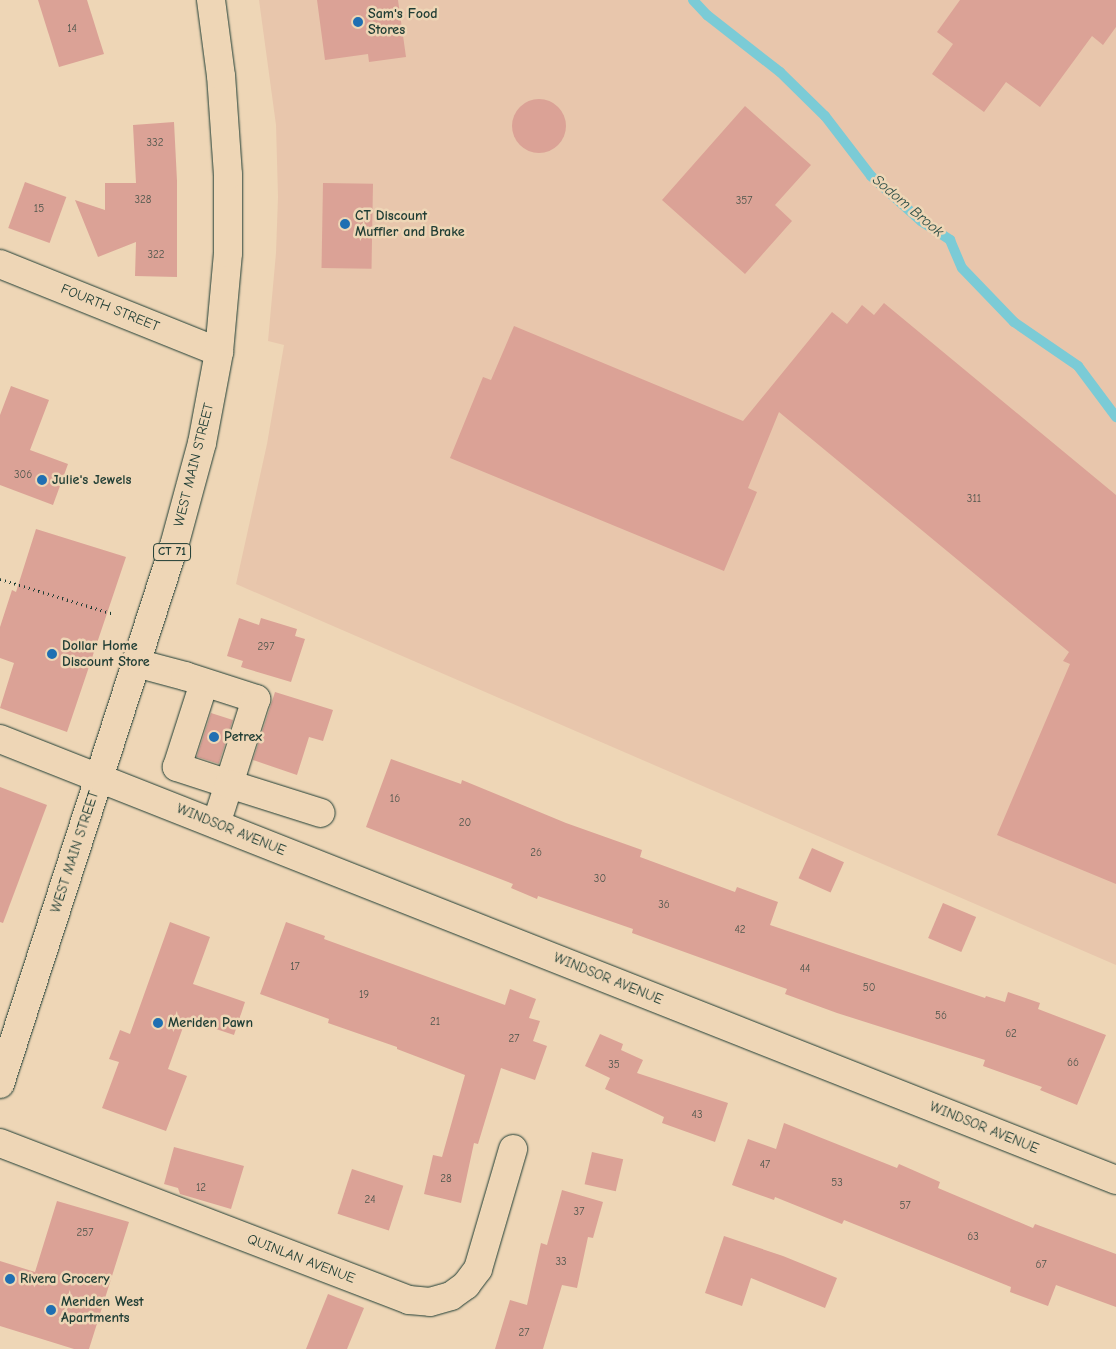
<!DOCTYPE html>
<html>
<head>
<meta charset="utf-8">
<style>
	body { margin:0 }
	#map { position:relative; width:1116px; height:1349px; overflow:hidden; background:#eed6b6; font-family:"Comic Neue",sans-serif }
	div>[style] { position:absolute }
	.built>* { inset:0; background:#e8c6ac }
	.stream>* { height:10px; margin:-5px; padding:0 5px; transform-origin:5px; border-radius:5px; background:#7bcbd6 }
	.building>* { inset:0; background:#dba296; transform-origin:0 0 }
	.round { border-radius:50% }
	.path>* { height:3px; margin-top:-1.5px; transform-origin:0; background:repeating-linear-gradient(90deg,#1f3d34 0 1px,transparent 0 5px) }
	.roads { filter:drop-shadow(0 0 1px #1f3d34) drop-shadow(0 0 1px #1f3d34) }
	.minor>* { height:28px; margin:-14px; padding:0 14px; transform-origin:14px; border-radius:14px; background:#eed6b6 }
	.major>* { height:28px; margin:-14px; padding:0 14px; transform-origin:14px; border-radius:14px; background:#eed6b6 }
	.dots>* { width:14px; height:14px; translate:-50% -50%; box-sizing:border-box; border:2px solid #eed6b6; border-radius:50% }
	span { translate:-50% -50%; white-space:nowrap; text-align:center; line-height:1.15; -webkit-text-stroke:5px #eed6b6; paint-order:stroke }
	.number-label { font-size:11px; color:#4e564c }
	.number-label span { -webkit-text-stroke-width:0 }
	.shield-label span { padding:1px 4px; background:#eed6b6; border:1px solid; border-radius:4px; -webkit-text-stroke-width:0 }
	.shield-label { font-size:12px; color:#1f3d34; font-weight:700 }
	.poi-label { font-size:14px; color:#1f3d34; font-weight:700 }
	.left { translate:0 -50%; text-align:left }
	.street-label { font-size:14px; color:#1f3d34 }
	.water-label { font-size:15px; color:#284b44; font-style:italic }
</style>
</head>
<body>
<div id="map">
	<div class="built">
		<i style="clip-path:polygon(259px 0,1116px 0,1116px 965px,236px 584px,267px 444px,284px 345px,268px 341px,276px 253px,278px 197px,276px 125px)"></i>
	</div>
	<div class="stream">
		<i style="left:693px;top:0;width:21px;rotate:47deg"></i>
		<i style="left:707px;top:15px;width:93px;rotate:38deg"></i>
		<i style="left:780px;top:72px;width:63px;rotate:44.4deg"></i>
		<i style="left:825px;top:116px;width:76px;rotate:52.5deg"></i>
		<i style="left:871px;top:176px;width:67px;rotate:42deg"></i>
		<i style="left:921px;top:221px;width:35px;rotate:33deg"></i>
		<i style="left:950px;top:240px;width:30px;rotate:67deg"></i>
		<i style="left:962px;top:268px;width:75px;rotate:46.1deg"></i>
		<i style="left:1014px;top:322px;width:78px;rotate:34.5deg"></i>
		<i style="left:1078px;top:366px;width:64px;rotate:53.3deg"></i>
	</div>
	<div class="building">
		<i style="clip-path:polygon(38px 0,87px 0,104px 54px,59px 67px)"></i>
		<i style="clip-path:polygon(317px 0,398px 0,406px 57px,369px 62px,368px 54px,325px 60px)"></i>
		<i style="clip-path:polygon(960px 0,1116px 0,1116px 27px,1103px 45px,1092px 36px,1040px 107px,1006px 82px,984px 112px,932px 74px,953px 44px,937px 32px)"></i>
		<i class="round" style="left:512px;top:99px;width:54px;height:54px"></i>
		<i style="clip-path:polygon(745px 106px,811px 165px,775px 205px,792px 221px,745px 274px,662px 200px)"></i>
		<i style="clip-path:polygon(174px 122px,177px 181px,177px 277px,135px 276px,136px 242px,98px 257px,75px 200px,105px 210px,105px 183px,136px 183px,133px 125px)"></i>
		<i style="left:25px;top:182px;width:44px;height:49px;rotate:20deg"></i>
		<i style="left:323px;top:183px;width:50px;height:85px;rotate:1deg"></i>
		<i style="clip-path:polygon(884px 303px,1116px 495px,1116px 884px,997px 835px,1070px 664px,1063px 661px,1069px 652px,779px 412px,748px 488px,757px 492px,724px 571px,450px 458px,483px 377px,491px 380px,514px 326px,743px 421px,832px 312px,847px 324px,862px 305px,874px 315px)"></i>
		<i style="clip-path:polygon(11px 386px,49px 400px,30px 450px,68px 464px,53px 505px,0 485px,0 415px)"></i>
		<i style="clip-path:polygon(36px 529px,126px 557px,67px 732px,0 708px,14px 663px,0 658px,0 627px,12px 590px,16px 592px)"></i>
		<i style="clip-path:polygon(239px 618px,259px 625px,261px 618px,297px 629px,295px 636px,305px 639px,291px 682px,241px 667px,243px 661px,227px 656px)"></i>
		<i style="clip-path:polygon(275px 692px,333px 710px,323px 741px,309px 737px,297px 775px,253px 760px)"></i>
		<i style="left:211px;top:713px;width:23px;height:46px;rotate:18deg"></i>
		<i style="clip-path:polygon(391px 759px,461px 784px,462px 780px,566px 823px,642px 850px,640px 857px,735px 892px,737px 887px,778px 902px,770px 925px,985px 998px,986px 996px,1005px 1002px,1008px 992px,1040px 1003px,1038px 1009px,1106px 1035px,1077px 1105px,1040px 1090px,1042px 1087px,983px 1066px,985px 1060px,837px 1013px,785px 994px,787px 989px,632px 933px,633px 929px,538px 896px,537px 899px,511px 888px,513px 884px,366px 827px)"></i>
		<i style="clip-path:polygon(0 787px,47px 805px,3px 923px,0 922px)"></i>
		<i style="left:812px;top:848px;width:35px;height:33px;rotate:24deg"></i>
		<i style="left:943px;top:903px;width:36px;height:38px;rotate:23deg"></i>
		<i style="clip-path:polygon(170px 922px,210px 937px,193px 984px,245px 1002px,234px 1035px,186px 1019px,168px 1069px,187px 1076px,166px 1131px,102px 1108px,119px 1062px,109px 1059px,120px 1030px,130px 1034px)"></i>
		<i style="clip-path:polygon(286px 922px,325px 936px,324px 939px,505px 1005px,510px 989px,536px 999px,529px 1018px,540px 1021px,533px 1041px,547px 1046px,535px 1080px,501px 1068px,478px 1144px,474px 1143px,461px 1203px,424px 1194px,433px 1155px,442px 1157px,465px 1075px,397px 1049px,397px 1047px,328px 1023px,329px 1019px,260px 994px)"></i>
		<i style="clip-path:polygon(600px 1034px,623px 1044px,621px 1050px,643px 1060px,637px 1073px,728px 1103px,715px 1142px,662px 1123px,664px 1117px,605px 1089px,610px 1078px,585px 1066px)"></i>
		<i style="clip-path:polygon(784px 1123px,897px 1168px,899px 1164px,940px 1182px,938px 1188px,1033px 1228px,1035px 1224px,1116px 1254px,1116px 1307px,1056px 1285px,1048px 1306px,1010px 1292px,1011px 1287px,844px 1220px,842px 1224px,775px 1197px,774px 1200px,732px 1185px,748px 1139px,776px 1149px)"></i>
		<i style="clip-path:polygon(174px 1147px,244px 1166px,231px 1209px,180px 1194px,178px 1188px,164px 1184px)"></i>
		<i style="left:592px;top:1152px;width:32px;height:33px;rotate:13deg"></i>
		<i style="left:352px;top:1169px;width:54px;height:47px;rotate:18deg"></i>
		<i style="clip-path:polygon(562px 1190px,603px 1202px,593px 1238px,588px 1237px,577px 1288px,562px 1285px,543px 1349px,495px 1349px,510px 1300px,527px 1305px,541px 1243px,547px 1245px)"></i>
		<i style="clip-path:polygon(57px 1201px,129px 1222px,89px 1349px,74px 1349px,0 1326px,0 1261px,35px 1272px)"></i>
		<i style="clip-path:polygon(724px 1236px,783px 1256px,837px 1278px,825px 1308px,751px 1278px,742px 1306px,705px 1293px)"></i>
		<i style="clip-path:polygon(328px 1294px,364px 1308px,347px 1349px,306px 1349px)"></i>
	</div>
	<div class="path">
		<i style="left:0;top:579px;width:119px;rotate:17.1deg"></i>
	</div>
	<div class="roads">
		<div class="minor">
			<i style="left:0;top:264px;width:236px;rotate:21.9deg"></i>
			<i style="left:136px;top:663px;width:51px;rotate:14.9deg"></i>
			<i style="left:185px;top:676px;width:75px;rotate:17.9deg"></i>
			<i style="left:256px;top:699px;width:89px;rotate:107.6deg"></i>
			<i style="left:229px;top:784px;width:55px;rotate:-161.9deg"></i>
			<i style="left:177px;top:767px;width:88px;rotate:-72.2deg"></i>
			<i style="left:0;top:739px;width:1200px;rotate:21.56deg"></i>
			<i style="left:216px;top:824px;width:42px;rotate:-72deg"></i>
			<i style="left:229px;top:784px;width:96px;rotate:17.5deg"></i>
			<i style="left:0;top:1143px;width:438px;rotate:21deg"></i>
			<i style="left:409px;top:1300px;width:21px;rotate:5deg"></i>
			<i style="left:430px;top:1302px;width:22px;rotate:-16deg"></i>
			<i style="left:451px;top:1296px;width:19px;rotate:-36deg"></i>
			<i style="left:466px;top:1285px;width:20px;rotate:-53deg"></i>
			<i style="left:478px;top:1269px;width:125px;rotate:-73.7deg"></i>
		</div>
		<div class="major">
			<i style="left:0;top:1084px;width:565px;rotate:-72.08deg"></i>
			<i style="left:174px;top:546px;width:107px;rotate:-74.8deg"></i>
			<i style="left:202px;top:443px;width:93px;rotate:-79.4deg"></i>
			<i style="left:219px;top:352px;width:99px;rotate:-84.8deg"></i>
			<i style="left:228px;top:253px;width:78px;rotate:-90deg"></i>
			<i style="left:228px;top:175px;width:99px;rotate:-94deg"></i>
			<i style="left:221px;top:76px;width:77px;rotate:-97.5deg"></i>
		</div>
	</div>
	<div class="dots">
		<i style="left:358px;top:22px;background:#1f6fb2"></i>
		<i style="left:345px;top:224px;background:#1f6fb2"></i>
		<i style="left:42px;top:480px;background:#1f6fb2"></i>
		<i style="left:52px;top:654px;background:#1f6fb2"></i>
		<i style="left:214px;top:737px;background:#1f6fb2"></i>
		<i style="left:158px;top:1023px;background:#1f6fb2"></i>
		<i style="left:10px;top:1279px;background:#1f6fb2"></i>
		<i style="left:51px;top:1310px;background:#1f6fb2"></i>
	</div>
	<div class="number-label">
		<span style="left:72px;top:29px">14</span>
		<span style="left:155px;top:143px">332</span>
		<span style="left:143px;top:200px">328</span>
		<span style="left:744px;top:201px">357</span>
		<span style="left:39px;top:209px">15</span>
		<span style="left:156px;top:255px">322</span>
		<span style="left:23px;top:475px">306</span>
		<span style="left:974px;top:499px">311</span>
		<span style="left:266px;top:647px">297</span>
		<span style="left:395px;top:799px">16</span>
		<span style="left:465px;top:823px">20</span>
		<span style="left:536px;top:853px">26</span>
		<span style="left:600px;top:879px">30</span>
		<span style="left:664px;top:905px">36</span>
		<span style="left:740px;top:930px">42</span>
		<span style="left:295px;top:967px">17</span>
		<span style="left:805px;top:969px">44</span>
		<span style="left:869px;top:988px">50</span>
		<span style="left:364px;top:995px">19</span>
		<span style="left:941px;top:1016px">56</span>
		<span style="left:435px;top:1022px">21</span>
		<span style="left:1011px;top:1034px">62</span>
		<span style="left:514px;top:1039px">27</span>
		<span style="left:1073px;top:1063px">66</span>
		<span style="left:614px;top:1065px">35</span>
		<span style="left:697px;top:1115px">43</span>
		<span style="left:765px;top:1165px">47</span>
		<span style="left:446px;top:1179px">28</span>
		<span style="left:837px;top:1183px">53</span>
		<span style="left:201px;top:1188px">12</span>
		<span style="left:370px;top:1200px">24</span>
		<span style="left:905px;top:1206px">57</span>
		<span style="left:579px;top:1212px">37</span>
		<span style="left:85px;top:1233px">257</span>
		<span style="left:973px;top:1237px">63</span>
		<span style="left:561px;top:1262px">33</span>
		<span style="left:1041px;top:1265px">67</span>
		<span style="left:524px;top:1333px">27</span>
	</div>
	<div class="shield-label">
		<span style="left:172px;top:552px">CT 71</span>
	</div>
	<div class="poi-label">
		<span class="left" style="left:368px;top:22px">Sam's Food<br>Stores</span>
		<span class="left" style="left:355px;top:224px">CT Discount<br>Muffler and Brake</span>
		<span class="left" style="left:52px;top:480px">Julie's Jewels</span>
		<span class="left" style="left:62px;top:654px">Dollar Home<br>Discount Store</span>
		<span class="left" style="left:224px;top:737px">Petrex</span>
		<span class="left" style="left:168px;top:1023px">Meriden Pawn</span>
		<span class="left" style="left:20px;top:1279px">Rivera Grocery</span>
		<span class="left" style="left:61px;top:1310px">Meriden West<br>Apartments</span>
	</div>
	<div class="street-label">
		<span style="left:110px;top:308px;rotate:22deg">FOURTH STREET</span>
		<span style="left:194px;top:465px;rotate:-76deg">WEST MAIN STREET</span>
		<span style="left:231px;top:830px;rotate:22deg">WINDSOR AVENUE</span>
		<span style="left:75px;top:852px;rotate:-72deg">WEST MAIN STREET</span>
		<span style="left:608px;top:979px;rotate:22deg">WINDSOR AVENUE</span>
		<span style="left:984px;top:1128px;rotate:22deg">WINDSOR AVENUE</span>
		<span style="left:301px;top:1259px;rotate:21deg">QUINLAN AVENUE</span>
	</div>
	<div class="water-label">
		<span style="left:908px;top:206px;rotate:40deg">Sodom Brook</span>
	</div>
</div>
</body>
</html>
